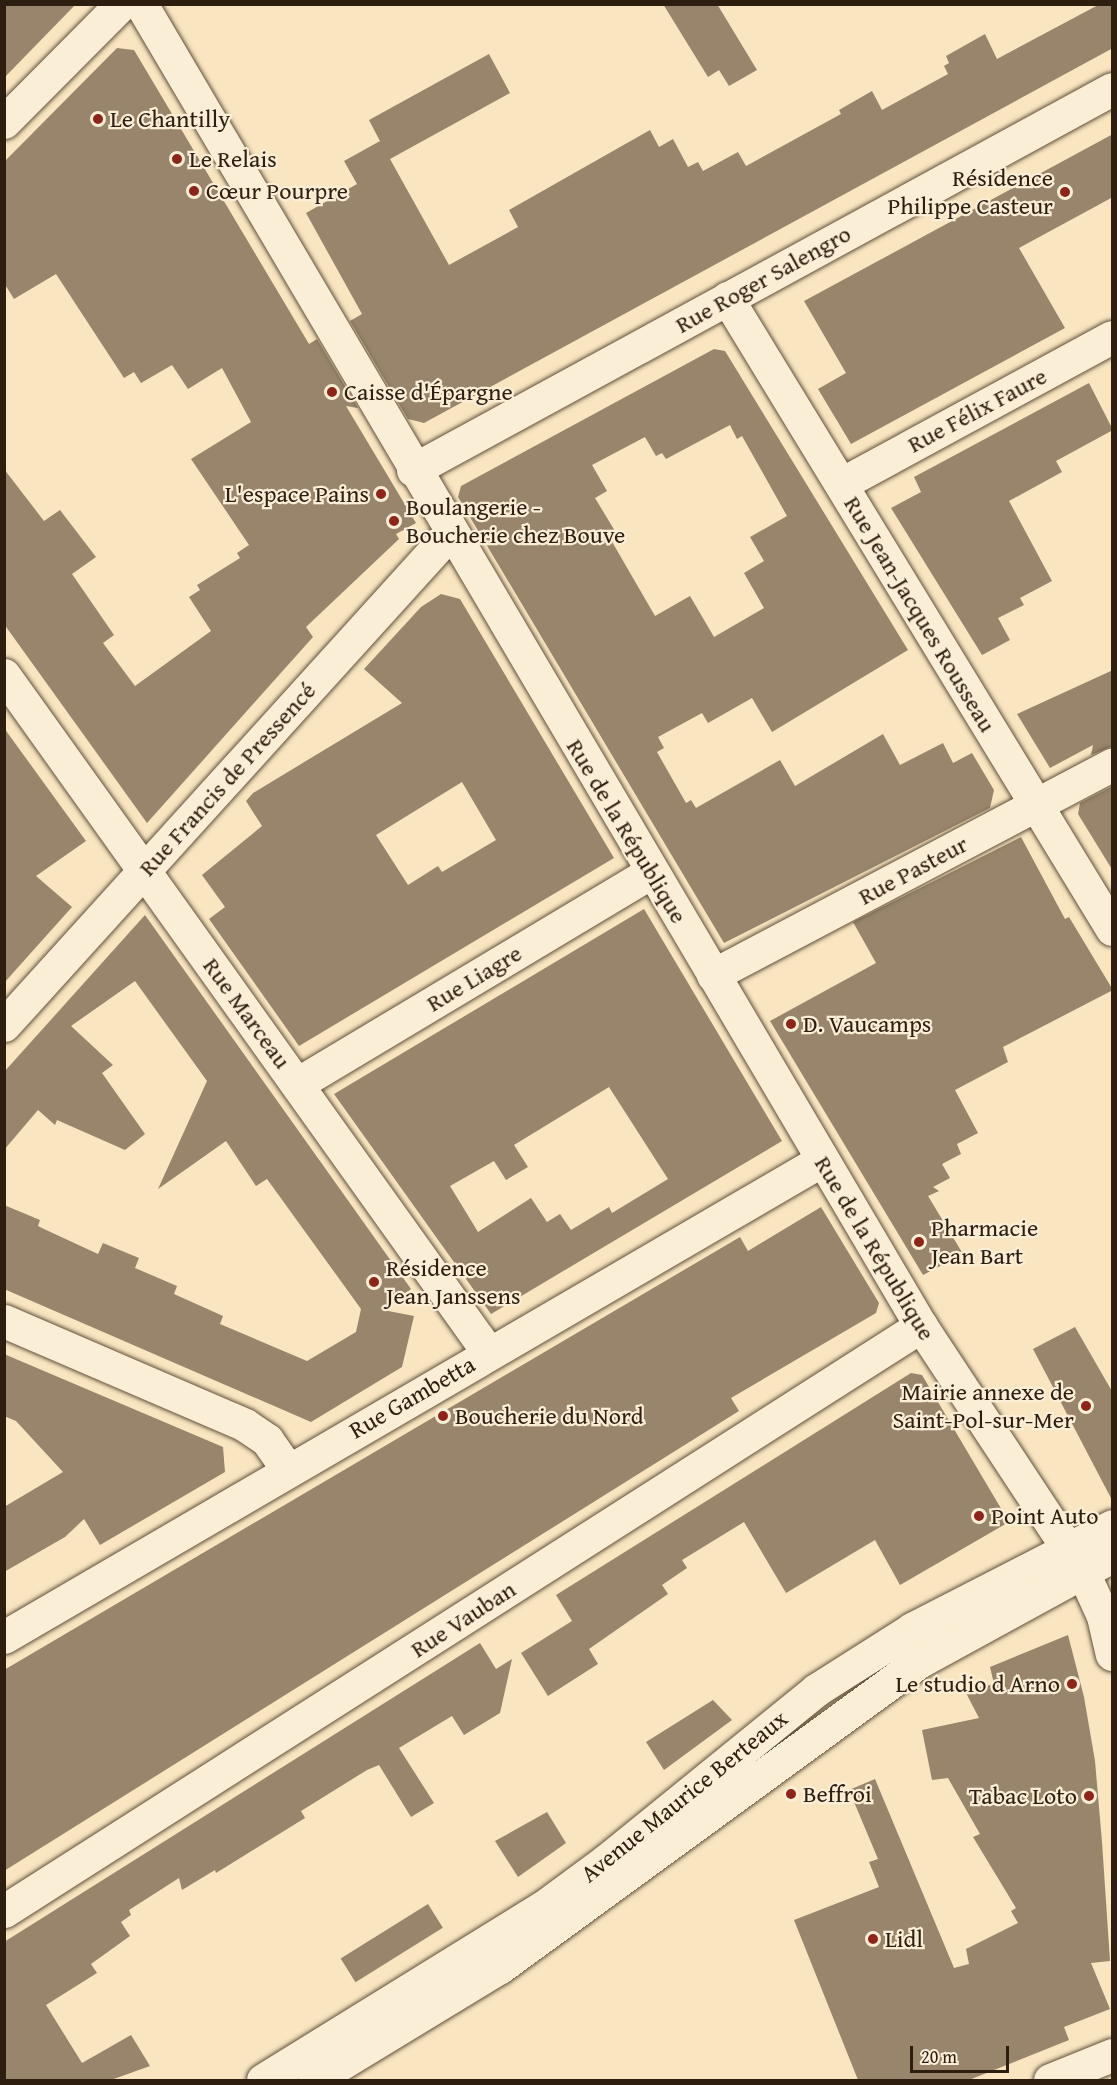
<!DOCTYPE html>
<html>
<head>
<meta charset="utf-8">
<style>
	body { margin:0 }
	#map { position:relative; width:1117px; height:2085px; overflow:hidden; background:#f9e5c0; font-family:"Gentium Book Plus",serif }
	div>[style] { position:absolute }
	.building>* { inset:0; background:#98856b; transform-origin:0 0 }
	.roads { filter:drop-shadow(0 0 2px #61503b) drop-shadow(0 0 2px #61503b) }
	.street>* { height:33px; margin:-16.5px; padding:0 16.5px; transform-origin:16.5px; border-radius:16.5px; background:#fbeed6 }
	.secondary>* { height:33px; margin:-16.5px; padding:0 16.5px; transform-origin:16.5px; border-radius:16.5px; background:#fbeed6 }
	.dots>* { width:16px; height:16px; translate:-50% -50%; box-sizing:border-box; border:3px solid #fbeed6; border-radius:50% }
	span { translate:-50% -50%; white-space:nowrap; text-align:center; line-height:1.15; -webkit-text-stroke:4.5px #fbeed6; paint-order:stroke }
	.poi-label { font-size:24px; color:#2e1e0f }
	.left { translate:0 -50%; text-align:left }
	.right { translate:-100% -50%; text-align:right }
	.street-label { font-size:24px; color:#2e1e0f }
	.frame { position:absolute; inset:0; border:6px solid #2e1e0f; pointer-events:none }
	.scale { position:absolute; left:910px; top:2046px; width:99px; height:27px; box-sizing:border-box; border:3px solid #2e1e0f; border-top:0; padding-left:8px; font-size:18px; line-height:21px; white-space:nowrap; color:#2e1e0f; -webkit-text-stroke:4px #fbeed6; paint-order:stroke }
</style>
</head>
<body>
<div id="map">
	<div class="building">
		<i style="clip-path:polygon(4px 4px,76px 4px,4px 78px)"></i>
		<i style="clip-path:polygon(663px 4px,717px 4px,757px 70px,729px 86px,719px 70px,708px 77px)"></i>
		<i style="clip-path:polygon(1100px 4px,1113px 4px,1113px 48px,424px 423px,408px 419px,350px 321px,362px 314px,306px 213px,357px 184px,344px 161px,380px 141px,383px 147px,369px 120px,489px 54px,510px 93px,390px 159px,449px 265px,518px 227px,509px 210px,650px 130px,659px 147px,673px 139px,688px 167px,698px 162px,703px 171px,738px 152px,746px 166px,841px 114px,839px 110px,872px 91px,882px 110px,948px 74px,944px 66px,949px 63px,946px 56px,985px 34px,997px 59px)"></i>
		<i style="clip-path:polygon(117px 48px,134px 50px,309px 344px,317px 339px,358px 408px,346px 406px,416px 523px,396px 534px,399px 539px,306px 627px,313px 637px,147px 823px,4px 624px,4px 469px,44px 521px,60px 510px,96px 557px,72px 574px,114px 635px,103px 643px,135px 686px,211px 631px,189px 597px,200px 590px,197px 585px,240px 558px,237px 553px,249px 545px,191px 459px,251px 422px,222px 368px,188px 389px,172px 365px,141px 383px,134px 372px,124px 378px,56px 274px,14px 299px,4px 283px,4px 162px)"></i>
		<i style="clip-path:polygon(1113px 134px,1113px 197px,1019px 248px,1065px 328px,851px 444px,818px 389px,846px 373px,804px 301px)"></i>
		<i style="clip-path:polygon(evenodd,714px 349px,725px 351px,908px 650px,772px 732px,752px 698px,708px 723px,702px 713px,658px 737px,664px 748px,657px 752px,686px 803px,691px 800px,696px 808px,780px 760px,795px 786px,883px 734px,900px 765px,943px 743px,953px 763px,972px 753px,994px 790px,990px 808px,724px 943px,458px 497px,461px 486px,714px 349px,730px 425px,737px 439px,742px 436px,787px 516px,750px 537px,764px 561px,744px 573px,764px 608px,714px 637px,690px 596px,655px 616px,611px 540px,618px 536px,595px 498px,607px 491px,592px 465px,645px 437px,656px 456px,662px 453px,666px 459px,730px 425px)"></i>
		<i style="clip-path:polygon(1089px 383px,1113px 430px,1056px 461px,1062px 472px,1009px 501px,1052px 581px,1020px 598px,1024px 605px,998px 618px,1010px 640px,982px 655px,891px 508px,921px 492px,914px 477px)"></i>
		<i style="clip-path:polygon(evenodd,441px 594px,460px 599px,614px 858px,299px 1046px,209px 919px,225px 907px,202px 875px,262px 826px,246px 801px,253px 793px,402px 703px,364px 669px,421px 607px,441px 594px,462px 782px,496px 840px,442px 872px,438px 866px,408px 885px,376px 835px,462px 782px)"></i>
		<i style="clip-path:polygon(1113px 670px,1113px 746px,1091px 755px,1093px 745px,1050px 768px,1017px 714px)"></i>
		<i style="clip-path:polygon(4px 728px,86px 841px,36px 876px,72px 907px,4px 983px)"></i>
		<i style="clip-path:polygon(1113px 786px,1113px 871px,1078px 814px,1080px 803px)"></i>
		<i style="clip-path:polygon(1021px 837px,1065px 919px,1069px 917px,1113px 990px,1003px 1047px,1008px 1062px,955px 1090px,978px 1133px,957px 1144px,961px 1154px,942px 1164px,950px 1178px,933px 1187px,939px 1191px,928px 1196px,963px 1254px,923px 1275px,770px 1021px,876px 963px,853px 922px)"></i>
		<i style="clip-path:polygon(evenodd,644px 909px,782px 1141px,491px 1314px,334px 1094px,644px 909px,609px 1087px,668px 1179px,612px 1213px,609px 1207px,571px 1230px,560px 1214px,547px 1222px,531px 1198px,478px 1232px,450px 1186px,494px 1161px,506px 1180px,528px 1167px,514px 1145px,609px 1087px)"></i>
		<i style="clip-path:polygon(145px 915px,411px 1289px,383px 1310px,414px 1316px,402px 1367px,311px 1422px,4px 1289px,4px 1205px,40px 1220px,38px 1226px,44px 1229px,98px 1254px,103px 1243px,139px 1258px,135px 1268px,177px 1286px,174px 1294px,223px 1316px,220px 1324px,307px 1361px,356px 1332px,361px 1309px,267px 1179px,256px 1186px,226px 1141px,158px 1189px,207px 1081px,135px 981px,71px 1026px,113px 1065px,102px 1073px,145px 1134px,125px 1150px,57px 1120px,55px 1125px,38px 1110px,4px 1150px,4px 1072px)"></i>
		<i style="clip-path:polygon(821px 1207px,879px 1303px,876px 1313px,731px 1398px,739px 1411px,4px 1871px,4px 1670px,740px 1237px,748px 1251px)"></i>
		<i style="clip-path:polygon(1075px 1327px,1113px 1393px,1113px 1502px,1033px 1349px)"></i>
		<i style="clip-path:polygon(4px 1354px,223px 1447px,225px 1472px,100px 1545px,84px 1519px,65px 1537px,4px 1572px,4px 1507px,63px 1472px,16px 1421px,4px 1416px)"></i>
		<i style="clip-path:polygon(911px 1373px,922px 1375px,1009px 1522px,900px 1585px,875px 1540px,786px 1593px,744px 1522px,682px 1560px,687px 1568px,662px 1585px,668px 1594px,589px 1649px,598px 1664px,548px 1696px,521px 1653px,572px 1621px,556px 1595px)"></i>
		<i style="clip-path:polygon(1068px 1635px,1084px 1697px,1095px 1761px,1102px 1842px,1110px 1961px,1091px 1963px,1110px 2009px,1064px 2027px,1069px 2040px,969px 2080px,858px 2080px,794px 1920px,879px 1887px,869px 1862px,878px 1859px,849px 1790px,875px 1779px,954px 1968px,969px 1964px,966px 1949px,1018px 1923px,1011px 1911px,1016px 1908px,973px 1837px,980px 1834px,948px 1778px,932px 1780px,922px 1730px,979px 1718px,965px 1691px,994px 1684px,990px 1667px)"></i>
		<i style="clip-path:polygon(480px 1643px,496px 1669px,512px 1659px,500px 1713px,464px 1735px,452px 1716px,399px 1748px,434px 1803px,411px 1817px,379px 1765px,367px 1770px,301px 1811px,305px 1818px,216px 1873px,215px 1870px,182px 1890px,179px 1878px,129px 1910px,131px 1915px,121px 1922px,130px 1936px,91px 1964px,97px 1973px,46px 2005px,82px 2063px,131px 2035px,150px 2066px,111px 2080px,4px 2080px,4px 1942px)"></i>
		<i style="clip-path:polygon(713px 1700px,732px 1720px,664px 1770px,646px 1742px)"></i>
		<i style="clip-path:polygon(547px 1812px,566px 1843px,518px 1877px,495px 1841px)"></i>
		<i style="left:428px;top:1904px;width:28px;height:103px;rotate:58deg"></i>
	</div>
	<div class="roads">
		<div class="street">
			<i style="left:4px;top:122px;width:166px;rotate:-45.2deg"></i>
			<i style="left:727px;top:298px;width:739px;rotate:58.61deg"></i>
			<i style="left:413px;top:470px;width:796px;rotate:-28.59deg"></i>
			<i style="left:841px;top:484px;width:308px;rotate:-28.5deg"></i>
			<i style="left:4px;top:675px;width:832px;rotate:54.44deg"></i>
			<i style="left:713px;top:975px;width:451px;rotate:-27.8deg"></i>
			<i style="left:4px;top:1025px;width:664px;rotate:-47.81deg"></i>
			<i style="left:297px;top:1084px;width:413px;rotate:-30.9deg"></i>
			<i style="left:4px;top:1321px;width:262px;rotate:23.3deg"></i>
			<i style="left:245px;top:1425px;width:27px;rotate:34deg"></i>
			<i style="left:267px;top:1440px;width:37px;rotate:55deg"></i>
			<i style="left:4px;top:1637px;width:947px;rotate:-30.25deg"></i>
			<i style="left:4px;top:1911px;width:1088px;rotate:-32.54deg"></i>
			<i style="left:1050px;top:2080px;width:67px;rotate:-22deg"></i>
		</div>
		<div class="secondary">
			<i style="left:141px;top:4px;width:1535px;rotate:59.46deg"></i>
			<i style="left:921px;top:1326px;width:295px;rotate:56.6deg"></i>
			<i style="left:1083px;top:1572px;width:48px;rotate:65.6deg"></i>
			<i style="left:1103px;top:1616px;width:39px;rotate:77deg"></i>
			<i style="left:263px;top:2080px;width:328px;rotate:-31.7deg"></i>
			<i style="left:542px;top:1908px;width:81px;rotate:-36.4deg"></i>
			<i style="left:607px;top:1860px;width:269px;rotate:-39.1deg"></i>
			<i style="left:816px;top:1690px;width:114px;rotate:-32.4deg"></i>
			<i style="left:912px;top:1629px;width:225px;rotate:-27.2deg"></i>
			<i style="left:314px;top:2080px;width:218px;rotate:-31.3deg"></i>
			<i style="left:500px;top:1967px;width:520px;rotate:-36.08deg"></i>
			<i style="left:920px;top:1661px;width:219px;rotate:-28.7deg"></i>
		</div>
	</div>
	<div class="dots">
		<i style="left:98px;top:119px;background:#8f2418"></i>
		<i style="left:177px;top:159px;background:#8f2418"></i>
		<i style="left:194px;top:191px;background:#8f2418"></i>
		<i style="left:1065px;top:192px;background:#8f2418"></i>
		<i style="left:332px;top:392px;background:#8f2418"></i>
		<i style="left:381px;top:494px;background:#8f2418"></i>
		<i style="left:394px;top:521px;background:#8f2418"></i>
		<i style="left:791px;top:1024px;background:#8f2418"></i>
		<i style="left:919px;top:1242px;background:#8f2418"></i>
		<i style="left:374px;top:1282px;background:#8f2418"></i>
		<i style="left:1086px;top:1406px;background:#8f2418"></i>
		<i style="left:443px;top:1416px;background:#8f2418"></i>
		<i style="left:979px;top:1516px;background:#8f2418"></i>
		<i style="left:1072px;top:1684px;background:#8f2418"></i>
		<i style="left:791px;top:1794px;background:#8f2418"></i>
		<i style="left:1089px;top:1796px;background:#8f2418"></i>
		<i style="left:873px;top:1939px;background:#8f2418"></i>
	</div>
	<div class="poi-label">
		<span class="left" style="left:110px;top:119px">Le Chantilly</span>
		<span class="left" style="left:189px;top:159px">Le Relais</span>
		<span class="right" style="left:1053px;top:192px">Résidence<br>Philippe Casteur</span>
		<span class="left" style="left:206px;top:191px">Cœur Pourpre</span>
		<span class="left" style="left:344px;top:392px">Caisse d'Épargne</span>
		<span class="right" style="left:369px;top:494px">L'espace Pains</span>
		<span class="left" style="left:406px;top:521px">Boulangerie -<br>Boucherie chez Bouve</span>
		<span class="left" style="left:803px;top:1024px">D. Vaucamps</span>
		<span class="left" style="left:931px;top:1242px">Pharmacie<br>Jean Bart</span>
		<span class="left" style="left:386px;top:1282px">Résidence<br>Jean Janssens</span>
		<span class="right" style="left:1074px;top:1406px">Mairie annexe de<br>Saint-Pol-sur-Mer</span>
		<span class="left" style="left:455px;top:1416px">Boucherie du Nord</span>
		<span class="left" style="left:991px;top:1516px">Point Auto</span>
		<span class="right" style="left:1060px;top:1684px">Le studio d Arno</span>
		<span class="left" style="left:803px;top:1794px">Beffroi</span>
		<span class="right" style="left:1077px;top:1796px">Tabac Loto</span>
		<span class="left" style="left:885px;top:1939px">Lidl</span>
	</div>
	<div class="street-label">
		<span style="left:763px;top:279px;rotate:-29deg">Rue Roger Salengro</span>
		<span style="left:977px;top:410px;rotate:-28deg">Rue Félix Faure</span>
		<span style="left:920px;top:614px;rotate:59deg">Rue Jean-Jacques Rousseau</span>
		<span style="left:227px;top:779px;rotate:-48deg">Rue Francis de Pressencé</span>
		<span style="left:627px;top:831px;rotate:59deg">Rue de la République</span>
		<span style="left:913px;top:870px;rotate:-28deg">Rue Pasteur</span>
		<span style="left:474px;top:978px;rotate:-31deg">Rue Liagre</span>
		<span style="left:247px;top:1013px;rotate:54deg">Rue Marceau</span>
		<span style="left:875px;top:1248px;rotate:59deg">Rue de la République</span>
		<span style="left:412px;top:1397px;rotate:-30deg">Rue Gambetta</span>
		<span style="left:463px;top:1619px;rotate:-33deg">Rue Vauban</span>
		<span style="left:684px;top:1796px;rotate:-39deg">Avenue Maurice Berteaux</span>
	</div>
	<div class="frame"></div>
	<div class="scale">20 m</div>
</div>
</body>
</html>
